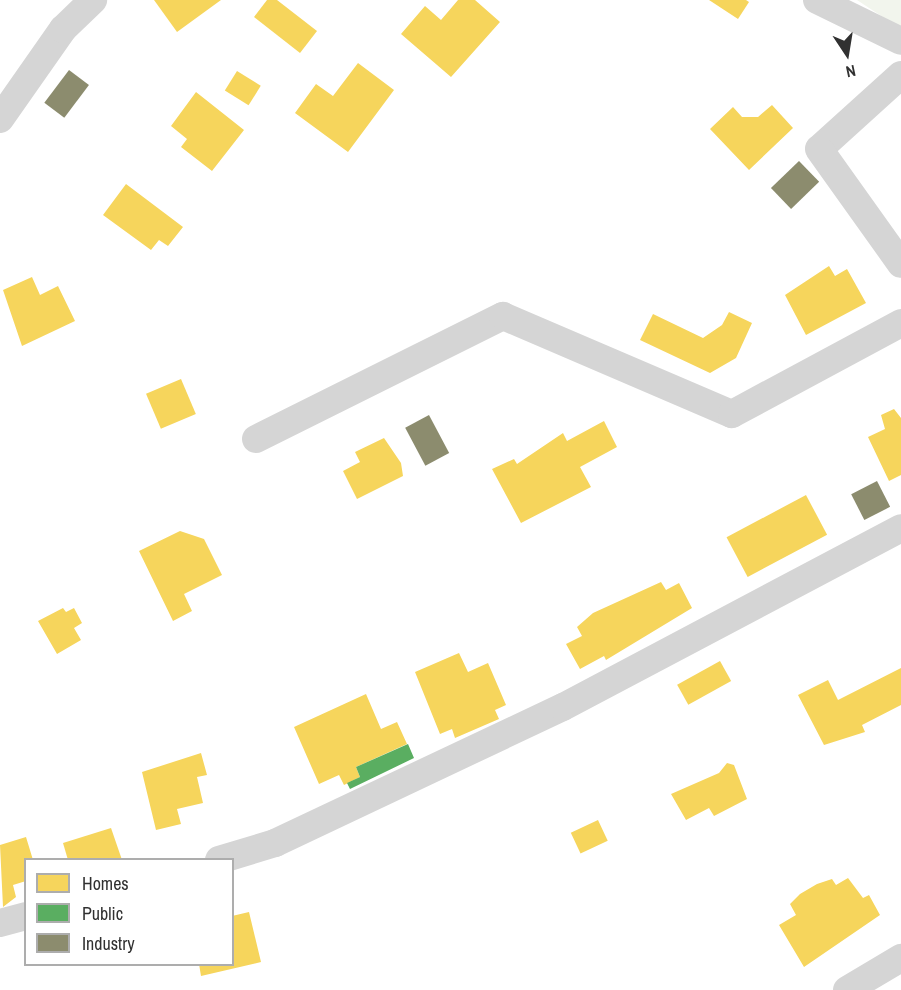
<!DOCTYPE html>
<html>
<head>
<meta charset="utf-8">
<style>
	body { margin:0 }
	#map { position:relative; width:901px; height:990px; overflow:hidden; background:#fff; font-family:"Archivo Narrow",sans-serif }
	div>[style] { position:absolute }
	.green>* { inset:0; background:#f2f5ed }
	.homes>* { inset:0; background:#f6d55c; transform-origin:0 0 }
	.public>* { inset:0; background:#5aae61 }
	.industry>* { inset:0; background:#8c8c6e; transform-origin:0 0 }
	.minor>* { height:28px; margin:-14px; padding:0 14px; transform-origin:14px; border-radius:14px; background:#d5d5d5 }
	span { translate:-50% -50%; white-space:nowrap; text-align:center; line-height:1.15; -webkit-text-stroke:6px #fff; paint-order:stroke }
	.legend { position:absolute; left:24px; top:858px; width:210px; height:108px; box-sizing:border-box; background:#fff; border:2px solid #adadad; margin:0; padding:8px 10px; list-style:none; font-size:18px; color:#313131 }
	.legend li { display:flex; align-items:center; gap:12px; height:30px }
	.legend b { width:30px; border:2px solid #adadad }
	.north { position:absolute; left:817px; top:24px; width:60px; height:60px; -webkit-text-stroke:4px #fff; paint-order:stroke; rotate:168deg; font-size:16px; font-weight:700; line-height:24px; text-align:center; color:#313131 }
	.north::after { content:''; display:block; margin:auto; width:21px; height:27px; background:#313131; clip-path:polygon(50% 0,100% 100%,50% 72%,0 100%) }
</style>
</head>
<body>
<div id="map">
	<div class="green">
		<i style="clip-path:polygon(857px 0,901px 0,901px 29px)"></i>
	</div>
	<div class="homes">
		<i style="clip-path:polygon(154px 0,221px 0,177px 32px)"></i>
		<i style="clip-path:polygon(267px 0,277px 0,317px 31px,300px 53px,254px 17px)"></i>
		<i style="clip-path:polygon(458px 0,475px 0,500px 22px,451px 77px,401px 34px,425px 6px,441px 20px)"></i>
		<i style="clip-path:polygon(709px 0,746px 0,749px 2px,738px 19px)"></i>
		<i style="clip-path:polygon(358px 63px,394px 90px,348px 152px,295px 113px,316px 84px,333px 96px)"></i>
		<i style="left:237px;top:71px;width:28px;height:23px;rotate:32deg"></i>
		<i style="clip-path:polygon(196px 92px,244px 130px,212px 171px,181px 147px,187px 139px,171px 126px)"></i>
		<i style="clip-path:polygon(772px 105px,793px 128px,749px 170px,710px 129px,733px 107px,742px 117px,758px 117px)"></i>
		<i style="clip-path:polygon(126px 184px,183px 227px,168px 246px,159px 240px,151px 250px,103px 215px)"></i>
		<i style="clip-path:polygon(829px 266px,835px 276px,847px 269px,866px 303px,806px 335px,785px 295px)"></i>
		<i style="clip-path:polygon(32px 277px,40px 295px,58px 286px,75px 321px,22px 346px,3px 290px)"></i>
		<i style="clip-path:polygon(729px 312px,752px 323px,736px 358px,710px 373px,640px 340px,653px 314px,703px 338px,722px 325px)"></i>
		<i style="left:181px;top:379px;width:38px;height:38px;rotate:67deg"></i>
		<i style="clip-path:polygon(894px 409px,901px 418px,901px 475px,889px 481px,868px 437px,885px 429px,881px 415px)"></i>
		<i style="clip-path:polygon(604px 421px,617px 447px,580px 467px,591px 487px,521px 523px,492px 469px,514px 459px,517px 464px,563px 433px,567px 441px)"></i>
		<i style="clip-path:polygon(384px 438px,401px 463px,403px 476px,357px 499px,343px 471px,360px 462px,355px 452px)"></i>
		<i style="left:806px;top:495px;width:45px;height:90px;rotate:62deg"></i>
		<i style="clip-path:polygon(180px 531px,204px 539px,222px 575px,184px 594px,192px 611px,173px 621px,139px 551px)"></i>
		<i style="clip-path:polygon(661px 582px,666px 590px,679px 583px,692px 608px,606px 660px,604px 656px,580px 669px,566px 644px,582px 636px,577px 627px,593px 613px)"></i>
		<i style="clip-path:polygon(63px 608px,66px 612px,74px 608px,82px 623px,74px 628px,81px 640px,57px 654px,38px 621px)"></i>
		<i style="clip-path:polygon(459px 653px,468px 672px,488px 663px,506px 705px,495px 710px,499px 719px,455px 738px,452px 729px,440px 734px,415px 672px)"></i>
		<i style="left:720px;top:661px;width:23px;height:49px;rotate:61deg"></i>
		<i style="clip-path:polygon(901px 668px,901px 705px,862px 725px,865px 732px,824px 745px,798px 695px,828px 680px,838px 700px)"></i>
		<i style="clip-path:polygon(366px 694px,381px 729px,397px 722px,407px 744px,356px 767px,360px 777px,344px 785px,339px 775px,319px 784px,294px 727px)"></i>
		<i style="clip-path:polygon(201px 753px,207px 775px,197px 777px,203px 803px,177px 809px,181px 824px,156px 830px,142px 772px)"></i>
		<i style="clip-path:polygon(727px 763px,734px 765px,747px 799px,714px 816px,709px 808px,686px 820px,671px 794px,719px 773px)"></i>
		<i style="left:598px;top:820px;width:23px;height:30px;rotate:65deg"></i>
		<i style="clip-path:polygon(111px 828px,122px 860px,68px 860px,63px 843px)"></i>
		<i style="clip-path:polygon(26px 837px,33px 860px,26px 860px,26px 881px,13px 885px,16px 897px,3px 907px,0 845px)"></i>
		<i style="clip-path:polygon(848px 878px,863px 898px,869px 895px,880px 915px,804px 967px,779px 925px,796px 915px,790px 904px,800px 894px,817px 884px,832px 879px,836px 885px)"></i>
		<i style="clip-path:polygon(249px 912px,261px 962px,201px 976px,199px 964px,232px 964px,232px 916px)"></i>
	</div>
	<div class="public">
		<i style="clip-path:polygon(408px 744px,414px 758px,350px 789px,347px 783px,360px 777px,356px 767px)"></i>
	</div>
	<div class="industry">
		<i style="left:69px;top:70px;width:25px;height:41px;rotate:37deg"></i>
		<i style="left:799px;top:161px;width:29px;height:39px;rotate:46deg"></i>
		<i style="left:429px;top:415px;width:43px;height:27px;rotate:62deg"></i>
		<i style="left:877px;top:481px;width:29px;height:29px;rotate:63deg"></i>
	</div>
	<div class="minor">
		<i style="left:817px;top:0;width:93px;rotate:26deg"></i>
		<i style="left:901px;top:75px;width:110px;rotate:137.9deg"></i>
		<i style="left:819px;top:149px;width:141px;rotate:54.5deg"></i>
		<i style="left:0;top:119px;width:110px;rotate:-55deg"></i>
		<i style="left:63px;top:29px;width:42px;rotate:-44deg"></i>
		<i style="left:256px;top:439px;width:276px;rotate:-26.5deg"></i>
		<i style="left:503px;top:316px;width:249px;rotate:23.2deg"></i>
		<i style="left:732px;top:414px;width:192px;rotate:-28.3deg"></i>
		<i style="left:219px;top:860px;width:59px;rotate:-16.9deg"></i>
		<i style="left:275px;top:843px;width:318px;rotate:-25.3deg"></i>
		<i style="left:563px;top:707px;width:382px;rotate:-27.9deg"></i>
		<i style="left:0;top:923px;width:27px;rotate:-15deg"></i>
		<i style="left:847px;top:990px;width:63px;rotate:-30.7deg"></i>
	</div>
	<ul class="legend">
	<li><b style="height:16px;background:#f6d55c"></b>Homes</li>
	<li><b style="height:16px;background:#5aae61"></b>Public</li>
	<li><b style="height:16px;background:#8c8c6e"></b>Industry</li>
	</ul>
	<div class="north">N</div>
</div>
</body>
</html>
